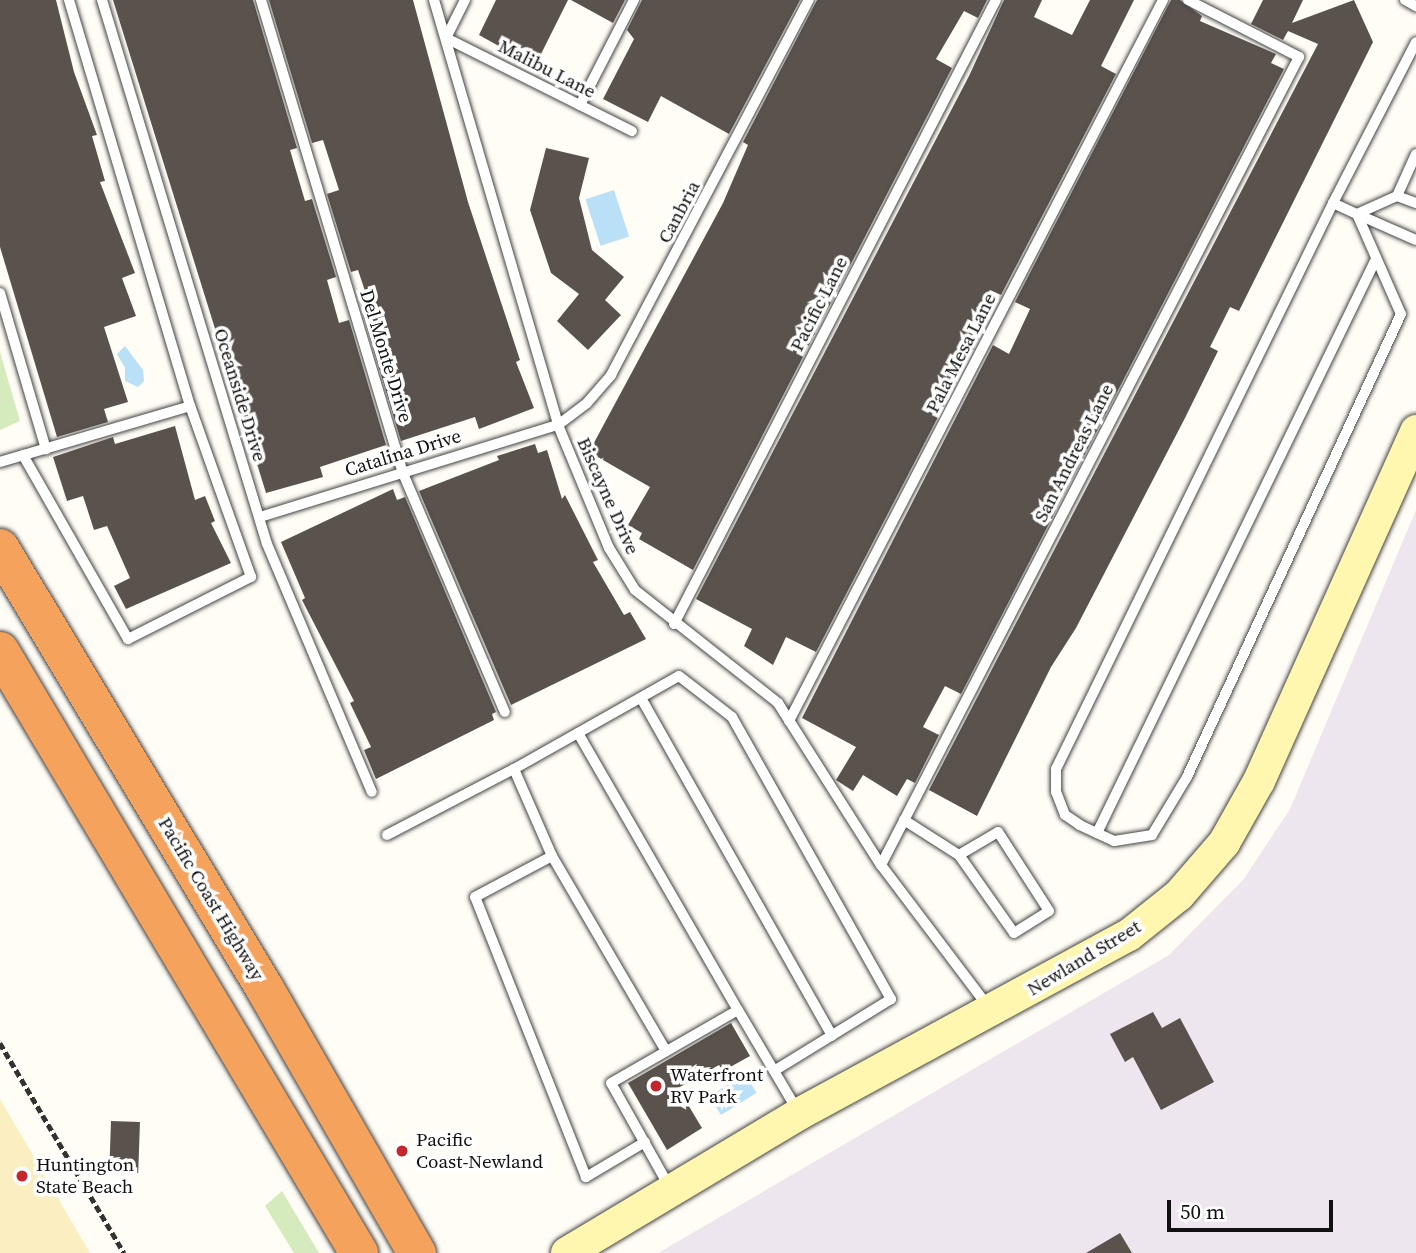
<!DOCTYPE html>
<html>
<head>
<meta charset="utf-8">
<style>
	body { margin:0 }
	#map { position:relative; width:1416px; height:1253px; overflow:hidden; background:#fffdf5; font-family:"Source Serif 4",serif }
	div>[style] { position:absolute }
	.industrial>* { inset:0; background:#eee6ef }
	.green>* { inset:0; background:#d5ebbd }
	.sand>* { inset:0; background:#fbeec1 }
	.water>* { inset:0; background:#b9e0f7; transform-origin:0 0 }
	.building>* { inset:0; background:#5a524d; transform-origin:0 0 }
	.path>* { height:4.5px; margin-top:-2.25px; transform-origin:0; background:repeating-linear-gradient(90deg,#333 0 7px,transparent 0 10.5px) }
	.roads { filter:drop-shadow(0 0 2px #444) drop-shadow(0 0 2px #444) }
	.lane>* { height:10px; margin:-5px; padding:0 5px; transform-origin:5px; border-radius:5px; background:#fff }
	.secondary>* { height:32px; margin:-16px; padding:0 16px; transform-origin:16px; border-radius:16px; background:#fff6b0 }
	.highway>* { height:38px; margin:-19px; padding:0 19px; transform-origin:19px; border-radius:19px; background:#f5a25d }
	.dots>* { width:19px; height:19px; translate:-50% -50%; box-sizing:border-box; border:4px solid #fff; border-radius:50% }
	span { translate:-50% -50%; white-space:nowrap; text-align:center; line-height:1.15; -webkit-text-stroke:7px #fff; paint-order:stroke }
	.street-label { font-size:19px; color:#111 }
	.poi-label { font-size:19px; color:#111 }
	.left { translate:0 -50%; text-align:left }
	.scale { position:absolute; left:1167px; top:1200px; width:166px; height:32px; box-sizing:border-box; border:4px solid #111; border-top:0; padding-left:9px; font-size:21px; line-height:24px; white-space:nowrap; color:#111; -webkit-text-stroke:5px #fff; paint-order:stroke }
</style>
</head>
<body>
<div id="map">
	<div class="industrial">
		<i style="clip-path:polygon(1416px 510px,1416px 1253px,658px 1253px,1169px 955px,1243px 880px,1290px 809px)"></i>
	</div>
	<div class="green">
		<i style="clip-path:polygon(0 352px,20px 421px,0 430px)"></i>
		<i style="clip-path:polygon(282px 1191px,319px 1253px,294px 1253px,265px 1206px)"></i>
	</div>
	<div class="sand">
		<i style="clip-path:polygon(0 1099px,90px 1253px,0 1253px)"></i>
	</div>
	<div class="water">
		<i style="left:614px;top:190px;width:49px;height:30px;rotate:72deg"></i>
		<i style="clip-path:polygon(125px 346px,143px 370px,144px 381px,138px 387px,125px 381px,125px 368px,117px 354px)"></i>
		<i style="left:745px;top:1074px;width:22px;height:42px;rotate:58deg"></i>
	</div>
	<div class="building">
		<i style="clip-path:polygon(0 0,56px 0,74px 72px,97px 135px,92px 136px,105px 181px,100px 182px,135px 273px,122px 278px,136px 316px,104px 327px,128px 402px,104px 409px,108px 422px,57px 437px,0 247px)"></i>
		<i style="clip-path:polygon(113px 0,253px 0,297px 148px,290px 150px,305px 201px,312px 199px,336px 277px,327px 280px,339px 323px,349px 320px,386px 445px,320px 467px,323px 477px,266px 493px)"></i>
		<i style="clip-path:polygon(269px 0,413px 0,468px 202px,520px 360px,516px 362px,534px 408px,479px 429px,475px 417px,401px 441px,363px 315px,372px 312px,358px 270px,351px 272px,327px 194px,339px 190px,323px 140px,312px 143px)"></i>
		<i style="clip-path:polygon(496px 0,568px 0,535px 66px,479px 35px)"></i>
		<i style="clip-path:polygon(571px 0,625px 0,613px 23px)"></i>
		<i style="clip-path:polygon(642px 0,800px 0,729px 134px,661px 96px,648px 122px,603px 99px,634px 39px,627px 30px)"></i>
		<i style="clip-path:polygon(817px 0,987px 0,978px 18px,964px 11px,936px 59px,952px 68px,693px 570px,639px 539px,642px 533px,628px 525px,650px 487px,589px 452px,723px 203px,748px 145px,743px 142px)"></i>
		<i style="clip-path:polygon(1004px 0,1042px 0,1034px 17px,1072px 35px,1090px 0,1134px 0,1101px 66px,1116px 74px,1001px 295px,990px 290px,969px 332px,979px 338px,816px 652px,786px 637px,773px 665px,744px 646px,752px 629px,696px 599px,969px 76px)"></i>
		<i style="clip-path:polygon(1171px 0,1180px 0,1202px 16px,1200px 21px,1276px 54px,1271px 63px,1284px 69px,961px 694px,945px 686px,923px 727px,939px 735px,915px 783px,907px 779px,897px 796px,863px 775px,853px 791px,836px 780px,856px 747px,802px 718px,993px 345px,1009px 354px,1030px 309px,1015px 302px)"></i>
		<i style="clip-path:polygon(1263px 0,1303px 0,1292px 23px,1354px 0,1373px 42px,1239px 311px,1230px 307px,1210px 347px,1218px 351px,1185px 418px,1076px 628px,1051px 667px,977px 816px,929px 790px,1318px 44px,1288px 31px,1283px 40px,1251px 24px)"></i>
		<i style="clip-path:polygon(546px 148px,589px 158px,579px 198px,592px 250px,624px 277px,605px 300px,621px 315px,588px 350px,557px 321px,579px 294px,551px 273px,530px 210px)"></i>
		<i style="clip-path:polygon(175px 426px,195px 500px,205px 496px,215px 521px,211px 523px,231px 563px,126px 609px,114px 586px,130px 578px,107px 526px,94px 530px,83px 496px,67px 501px,53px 457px,113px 437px,115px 444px)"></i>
		<i style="clip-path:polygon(535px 444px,538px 453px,547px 450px,562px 499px,565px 495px,598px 560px,593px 562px,624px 615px,630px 612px,646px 639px,511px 705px,419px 491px,499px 460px,497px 456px)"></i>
		<i style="clip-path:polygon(393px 489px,397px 500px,405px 497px,496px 712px,492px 714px,494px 720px,376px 779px,364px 750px,371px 747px,350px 703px,354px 701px,302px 600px,305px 598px,281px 542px)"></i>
		<i style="clip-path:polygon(1153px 1012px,1162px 1028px,1180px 1018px,1214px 1082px,1161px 1110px,1133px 1057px,1125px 1062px,1110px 1034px)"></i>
		<i style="clip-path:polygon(731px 1023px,750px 1056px,723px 1071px,719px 1065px,678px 1088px,702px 1128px,667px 1150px,628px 1083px)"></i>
		<i style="left:111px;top:1121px;width:29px;height:51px;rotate:2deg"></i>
		<i style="clip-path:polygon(1120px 1233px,1132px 1253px,1086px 1253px)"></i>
	</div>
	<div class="path">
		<i style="left:0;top:1043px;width:244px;rotate:59.4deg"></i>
	</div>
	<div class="roads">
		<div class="lane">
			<i style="left:102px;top:0;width:568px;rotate:73.13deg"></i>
			<i style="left:267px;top:544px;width:269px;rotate:67.1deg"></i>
			<i style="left:261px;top:0;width:492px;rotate:73.3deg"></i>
			<i style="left:402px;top:471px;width:262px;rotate:66.9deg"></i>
			<i style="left:434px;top:0;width:443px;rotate:73.7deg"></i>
			<i style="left:558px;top:425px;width:133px;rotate:67.5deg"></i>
			<i style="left:609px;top:548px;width:49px;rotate:58.2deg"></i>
			<i style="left:635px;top:590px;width:182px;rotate:38.3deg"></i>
			<i style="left:778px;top:703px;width:192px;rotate:57.6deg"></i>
			<i style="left:881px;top:865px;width:181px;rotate:52.9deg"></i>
			<i style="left:465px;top:0;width:42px;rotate:116.6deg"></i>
			<i style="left:446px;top:38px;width:208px;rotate:26.6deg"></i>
			<i style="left:1405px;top:0;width:13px;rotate:29deg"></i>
			<i style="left:580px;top:105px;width:118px;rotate:-62.8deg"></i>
			<i style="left:1397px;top:196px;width:46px;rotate:-65.7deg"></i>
			<i style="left:1333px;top:203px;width:181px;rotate:-62.7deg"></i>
			<i style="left:1416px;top:203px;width:20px;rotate:-160deg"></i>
			<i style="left:1397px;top:196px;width:44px;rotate:155.8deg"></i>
			<i style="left:1357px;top:214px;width:109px;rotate:66.3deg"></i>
			<i style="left:1401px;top:314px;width:510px;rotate:114.81deg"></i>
			<i style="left:1187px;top:777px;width:68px;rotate:121.1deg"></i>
			<i style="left:1152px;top:835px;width:38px;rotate:171deg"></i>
			<i style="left:1114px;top:841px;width:38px;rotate:-155deg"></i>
			<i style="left:1080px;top:825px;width:18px;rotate:-146deg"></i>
			<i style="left:1065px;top:815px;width:25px;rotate:-111deg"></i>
			<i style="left:1056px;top:792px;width:23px;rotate:-90deg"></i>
			<i style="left:1056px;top:769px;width:630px;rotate:-63.92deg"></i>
			<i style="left:1333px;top:203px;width:26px;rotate:25deg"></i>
			<i style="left:1357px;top:214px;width:64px;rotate:23.8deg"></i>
			<i style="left:0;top:293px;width:163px;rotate:73.6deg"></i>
			<i style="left:23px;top:455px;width:212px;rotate:60.3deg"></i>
			<i style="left:128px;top:639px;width:138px;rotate:-26.8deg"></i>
			<i style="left:251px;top:577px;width:182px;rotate:-109.6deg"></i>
			<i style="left:190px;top:406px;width:424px;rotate:-106.6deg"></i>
			<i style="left:0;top:462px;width:198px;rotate:-16.4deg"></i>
			<i style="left:260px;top:517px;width:312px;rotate:-17.2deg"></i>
			<i style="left:558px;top:425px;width:36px;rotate:-37deg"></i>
			<i style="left:587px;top:403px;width:37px;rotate:-49deg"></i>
			<i style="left:611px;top:375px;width:424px;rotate:-62.2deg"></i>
			<i style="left:674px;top:624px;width:702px;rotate:-62.71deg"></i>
			<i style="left:641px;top:698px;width:388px;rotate:60.5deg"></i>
			<i style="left:789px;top:721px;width:812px;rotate:-62.58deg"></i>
			<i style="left:578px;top:733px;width:320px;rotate:60deg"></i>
			<i style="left:904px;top:820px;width:65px;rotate:32.5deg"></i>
			<i style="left:959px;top:855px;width:95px;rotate:54.8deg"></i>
			<i style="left:1014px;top:933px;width:41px;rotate:-32.2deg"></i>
			<i style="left:1049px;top:911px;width:94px;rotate:-122.8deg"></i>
			<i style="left:998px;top:832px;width:45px;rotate:149.5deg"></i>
			<i style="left:1097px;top:833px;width:636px;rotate:-64.08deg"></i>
			<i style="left:387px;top:835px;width:143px;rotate:-27.5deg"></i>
			<i style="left:552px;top:856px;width:226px;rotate:59.7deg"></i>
			<i style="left:881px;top:865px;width:910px;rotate:-62.65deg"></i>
			<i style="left:1299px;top:57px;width:125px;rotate:-152.8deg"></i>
			<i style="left:645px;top:1142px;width:69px;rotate:149.3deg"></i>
			<i style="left:586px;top:1177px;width:301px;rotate:-111.6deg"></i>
			<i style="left:475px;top:897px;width:87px;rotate:-28deg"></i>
			<i style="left:552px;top:856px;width:95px;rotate:-113.6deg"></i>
			<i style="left:514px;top:769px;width:189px;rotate:-29.4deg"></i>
			<i style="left:679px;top:676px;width:67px;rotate:37.7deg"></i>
			<i style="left:732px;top:717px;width:324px;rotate:60.6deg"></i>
			<i style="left:891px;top:999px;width:137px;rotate:148.4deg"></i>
			<i style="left:670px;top:1188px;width:120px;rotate:-119.3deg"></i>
			<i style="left:611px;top:1083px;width:146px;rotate:-29.9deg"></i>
			<i style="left:738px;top:1010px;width:120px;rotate:59.4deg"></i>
		</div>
		<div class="secondary">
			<i style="left:567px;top:1253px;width:270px;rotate:-30.9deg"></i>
			<i style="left:799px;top:1114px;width:375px;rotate:-28.5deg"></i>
			<i style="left:1129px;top:935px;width:64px;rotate:-38.7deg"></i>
			<i style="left:1179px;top:895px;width:69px;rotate:-49.1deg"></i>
			<i style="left:1224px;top:843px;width:71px;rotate:-60.6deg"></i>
			<i style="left:1259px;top:781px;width:384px;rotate:-65.8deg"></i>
		</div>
		<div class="highway">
			<i style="left:0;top:548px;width:514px;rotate:59deg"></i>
			<i style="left:265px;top:989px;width:305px;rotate:60.1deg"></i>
			<i style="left:0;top:651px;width:701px;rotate:59.19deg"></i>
		</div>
	</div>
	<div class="dots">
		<i style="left:656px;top:1086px;background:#c4262e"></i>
		<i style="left:402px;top:1151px;background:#c4262e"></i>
		<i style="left:22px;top:1176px;background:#c4262e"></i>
	</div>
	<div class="street-label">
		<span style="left:547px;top:69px;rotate:27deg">Malibu Lane</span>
		<span style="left:679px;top:212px;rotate:-62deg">Canbria</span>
		<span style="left:819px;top:304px;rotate:-63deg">Pacific Lane</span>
		<span style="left:961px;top:353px;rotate:-63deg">Pala Mesa Lane</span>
		<span style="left:386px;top:356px;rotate:73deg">Del Monte Drive</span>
		<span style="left:240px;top:395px;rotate:73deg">Oceanside Drive</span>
		<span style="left:403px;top:453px;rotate:-17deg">Catalina Drive</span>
		<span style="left:1074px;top:453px;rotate:-63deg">San Andreas Lane</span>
		<span style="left:608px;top:496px;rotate:66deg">Biscayne Drive</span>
		<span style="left:211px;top:899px;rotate:59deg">Pacific Coast Highway</span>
		<span style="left:1084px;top:958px;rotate:-31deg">Newland Street</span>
	</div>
	<div class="poi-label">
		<span class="left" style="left:670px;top:1086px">Waterfront<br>RV Park</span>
		<span class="left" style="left:416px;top:1151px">Pacific<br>Coast-Newland</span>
		<span class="left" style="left:36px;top:1176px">Huntington<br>State Beach</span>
	</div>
	<div class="scale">50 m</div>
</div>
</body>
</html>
